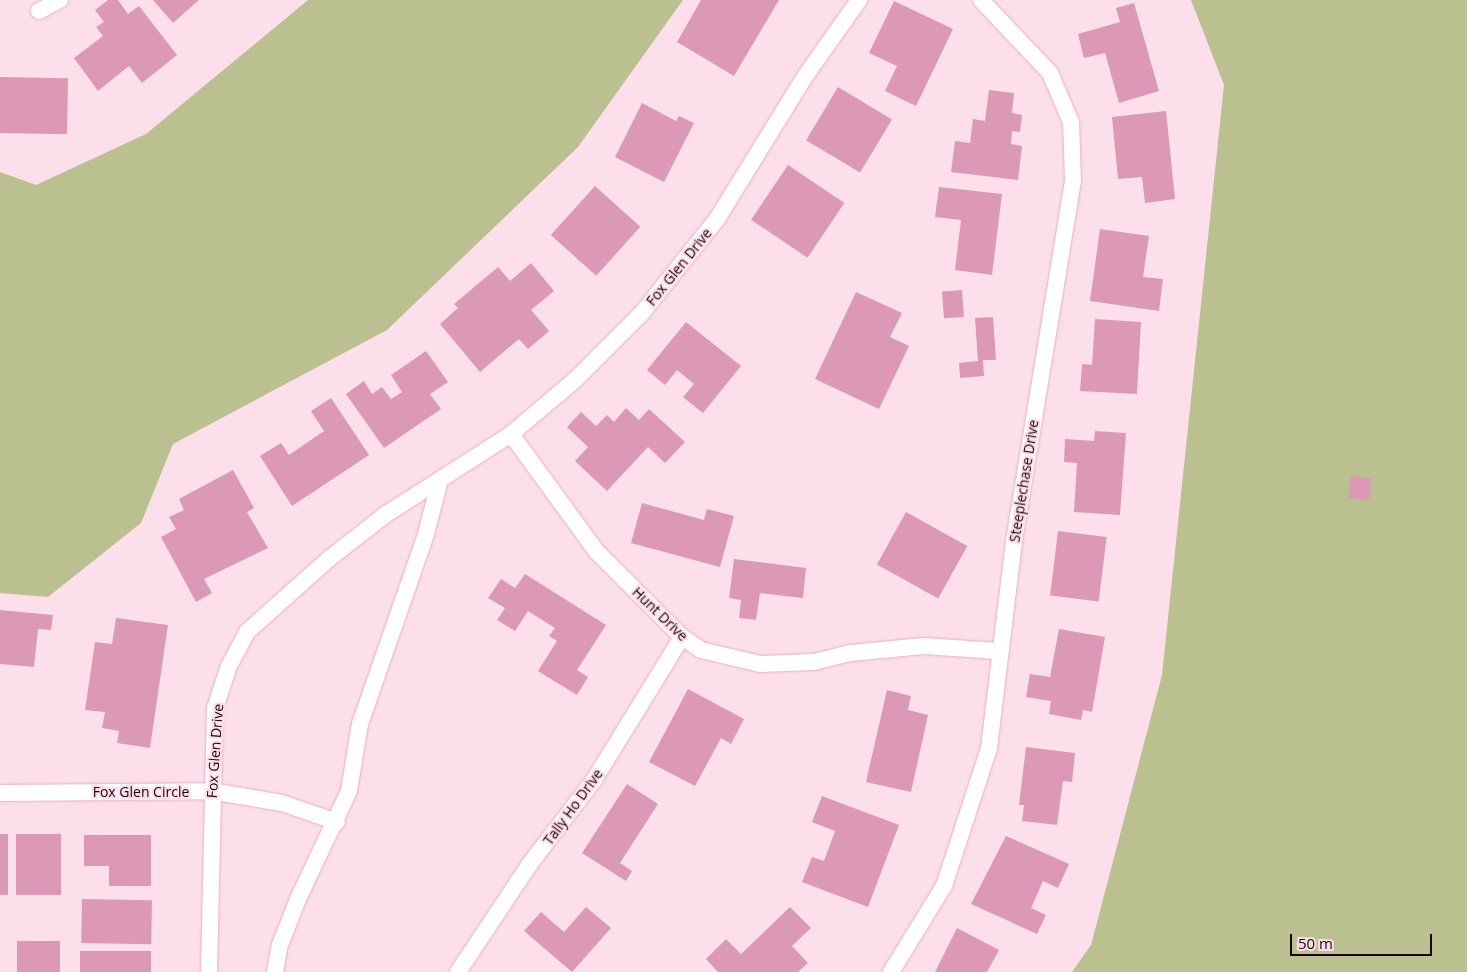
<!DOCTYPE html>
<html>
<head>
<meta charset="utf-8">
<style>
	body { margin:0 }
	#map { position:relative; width:1467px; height:972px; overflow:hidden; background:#fcdfeb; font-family:"Open Sans",sans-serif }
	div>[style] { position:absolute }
	.green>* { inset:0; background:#bbc090 }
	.building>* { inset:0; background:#db99b5; transform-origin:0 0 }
	.roads { filter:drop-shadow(0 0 1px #eeaac7) drop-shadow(0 0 1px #eeaac7) }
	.minor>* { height:16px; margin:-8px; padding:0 8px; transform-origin:8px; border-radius:8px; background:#fff }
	span { translate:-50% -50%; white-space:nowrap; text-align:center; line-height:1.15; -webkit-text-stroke:4.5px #fcdfeb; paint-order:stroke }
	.street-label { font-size:14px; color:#1a040e }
	.scale { position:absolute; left:1290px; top:934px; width:142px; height:22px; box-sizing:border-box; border:2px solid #1a040e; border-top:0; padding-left:6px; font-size:15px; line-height:18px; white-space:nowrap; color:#1a040e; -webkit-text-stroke:4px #fcdfeb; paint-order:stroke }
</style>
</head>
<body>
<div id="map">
	<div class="green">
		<i style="clip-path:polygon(308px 0,683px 0,578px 147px,387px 330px,173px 444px,141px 523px,48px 597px,0 593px,0 172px,36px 185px,146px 134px)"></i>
		<i style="clip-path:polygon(1191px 0,1467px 0,1467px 972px,1072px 972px,1091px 945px,1162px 675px,1224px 85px)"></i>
	</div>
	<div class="building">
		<i style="clip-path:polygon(108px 0,118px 0,128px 14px,139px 6px,177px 55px,142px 83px,129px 66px,98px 91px,74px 58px,103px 36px,96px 27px,104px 22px,95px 10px)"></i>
		<i style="clip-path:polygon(153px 0,199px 0,173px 23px)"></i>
		<i style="clip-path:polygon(701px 0,779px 0,734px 76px,677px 42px)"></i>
		<i style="clip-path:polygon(894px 1px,953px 29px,916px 106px,885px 91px,897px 66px,869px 53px)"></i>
		<i style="clip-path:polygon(1134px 3px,1159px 91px,1119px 103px,1105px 53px,1084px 58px,1078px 34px,1120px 22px,1116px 8px)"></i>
		<i style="left:0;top:77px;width:68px;height:56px;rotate:1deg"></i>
		<i style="left:838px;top:87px;width:63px;height:62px;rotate:31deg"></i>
		<i style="clip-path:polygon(989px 90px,1014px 93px,1012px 113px,1022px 115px,1020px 132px,1012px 131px,1011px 144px,1022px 146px,1018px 180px,951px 172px,955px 141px,970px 143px,973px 119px,985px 121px)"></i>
		<i style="clip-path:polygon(642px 103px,676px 121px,679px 116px,694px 123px,664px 182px,615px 157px)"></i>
		<i style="clip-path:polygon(1166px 111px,1175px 199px,1145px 203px,1142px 177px,1118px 179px,1112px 117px)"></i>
		<i style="left:788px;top:165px;width:68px;height:66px;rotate:34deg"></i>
		<i style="left:595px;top:186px;width:61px;height:66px;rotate:42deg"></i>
		<i style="clip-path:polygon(939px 187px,1002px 194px,992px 275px,955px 270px,961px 220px,935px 217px)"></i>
		<i style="clip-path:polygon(1100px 229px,1149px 236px,1143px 277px,1163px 279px,1159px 311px,1090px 301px)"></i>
		<i style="clip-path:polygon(531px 263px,554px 291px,531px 310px,549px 331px,528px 349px,519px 339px,480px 372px,440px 324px,458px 308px,454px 304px,498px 267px,510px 281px)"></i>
		<i style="left:962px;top:290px;width:27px;height:20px;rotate:86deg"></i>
		<i style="clip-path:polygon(856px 292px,902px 313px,890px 337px,909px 346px,879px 409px,815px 379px)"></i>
		<i style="clip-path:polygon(993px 317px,996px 360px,983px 360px,984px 376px,960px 378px,959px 363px,978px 361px,975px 318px)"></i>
		<i style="clip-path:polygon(1095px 319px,1141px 322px,1137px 394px,1080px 391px,1082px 364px,1092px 365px)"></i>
		<i style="clip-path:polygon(686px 322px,741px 366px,703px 413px,683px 397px,694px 384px,677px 370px,665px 385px,647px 370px)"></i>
		<i style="clip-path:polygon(426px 351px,448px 382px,430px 394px,441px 409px,384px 448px,346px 394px,364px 381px,372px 394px,382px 387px,391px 399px,402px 392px,391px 375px)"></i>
		<i style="clip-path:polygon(331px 398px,369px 455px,292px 506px,260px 456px,281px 443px,289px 455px,324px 431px,311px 411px)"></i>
		<i style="clip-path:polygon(626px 408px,639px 420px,649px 409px,685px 442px,665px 463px,648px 447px,607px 491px,575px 461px,588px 447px,567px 427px,581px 412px,596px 426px,607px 415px,614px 422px)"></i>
		<i style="clip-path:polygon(1095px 431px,1126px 433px,1120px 515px,1074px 512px,1077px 463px,1064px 462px,1065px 439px,1094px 441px)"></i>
		<i style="clip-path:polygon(233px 470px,254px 508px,247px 512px,268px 548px,204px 579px,212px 593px,196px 602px,161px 537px,176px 529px,169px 517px,184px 510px,179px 499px)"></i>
		<i style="left:1351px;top:476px;width:21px;height:22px;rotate:8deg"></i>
		<i style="clip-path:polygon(642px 503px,704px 520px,707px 509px,734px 516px,720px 567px,631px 543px)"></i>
		<i style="left:906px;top:512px;width:70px;height:60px;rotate:29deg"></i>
		<i style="left:1058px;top:531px;width:49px;height:65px;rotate:7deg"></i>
		<i style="clip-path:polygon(734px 559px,806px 568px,803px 598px,760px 593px,756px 620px,739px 618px,741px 600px,729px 598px)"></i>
		<i style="clip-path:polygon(525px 574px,606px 625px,577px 670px,588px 677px,577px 695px,538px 671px,557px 641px,549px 636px,555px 628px,528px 611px,515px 631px,497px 620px,505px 608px,488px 598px,501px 579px,515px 588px)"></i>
		<i style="clip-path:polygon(0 610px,53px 615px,51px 630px,38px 629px,34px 667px,0 664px)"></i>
		<i style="clip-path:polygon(116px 618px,168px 625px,150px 748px,117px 743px,119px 731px,102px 728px,105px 712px,85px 710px,95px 642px,112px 644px)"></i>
		<i style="clip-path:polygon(1059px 629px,1105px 637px,1092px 712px,1083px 710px,1081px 720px,1049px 714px,1051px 701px,1026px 697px,1030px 674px,1050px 677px)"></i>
		<i style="clip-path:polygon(688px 689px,744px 719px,731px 744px,721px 738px,695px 786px,649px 762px)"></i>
		<i style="clip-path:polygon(887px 690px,911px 696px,908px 710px,928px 715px,911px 792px,866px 782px)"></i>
		<i style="clip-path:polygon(1026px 747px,1075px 753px,1072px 782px,1063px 781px,1057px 825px,1022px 821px,1024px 805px,1019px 805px)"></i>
		<i style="clip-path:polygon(627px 784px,658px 804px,620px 863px,632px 871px,626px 881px,582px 853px)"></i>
		<i style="clip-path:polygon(822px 796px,899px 825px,868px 907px,802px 882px,812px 857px,824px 861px,835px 831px,812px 822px)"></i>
		<i style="left:0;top:834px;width:8px;height:61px"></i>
		<i style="left:16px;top:834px;width:45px;height:61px"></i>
		<i style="clip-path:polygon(84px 835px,151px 835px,151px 886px,109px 886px,109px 866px,84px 866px)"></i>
		<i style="clip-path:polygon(1006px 836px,1069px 864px,1058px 888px,1043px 881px,1031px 908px,1046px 915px,1037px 934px,971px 904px)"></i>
		<i style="left:82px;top:899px;width:70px;height:44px;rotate:1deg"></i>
		<i style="clip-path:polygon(586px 907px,611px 928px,572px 972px,524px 931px,541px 912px,564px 932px)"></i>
		<i style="clip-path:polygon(790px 907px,811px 928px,792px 946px,808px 963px,798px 972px,718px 972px,706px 959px,726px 939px,741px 954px)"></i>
		<i style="clip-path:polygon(957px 928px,999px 950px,987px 972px,935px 972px)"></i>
		<i style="left:17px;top:941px;width:43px;height:31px"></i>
		<i style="left:80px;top:951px;width:71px;height:21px"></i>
	</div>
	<div class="roads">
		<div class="minor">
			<i style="left:39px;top:11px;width:24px;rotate:-28deg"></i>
			<i style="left:511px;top:434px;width:146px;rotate:53.9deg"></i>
			<i style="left:597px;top:552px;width:120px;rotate:45deg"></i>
			<i style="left:682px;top:637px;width:23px;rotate:34deg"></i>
			<i style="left:701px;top:650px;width:61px;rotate:13.3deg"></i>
			<i style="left:760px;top:664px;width:54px;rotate:-2.1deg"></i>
			<i style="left:814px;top:662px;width:38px;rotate:-14deg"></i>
			<i style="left:851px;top:653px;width:73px;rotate:-5.5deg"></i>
			<i style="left:924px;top:646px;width:74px;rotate:3.9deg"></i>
			<i style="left:0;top:793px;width:211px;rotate:-0.5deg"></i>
			<i style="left:211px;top:791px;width:72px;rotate:9.6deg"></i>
			<i style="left:282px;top:803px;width:58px;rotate:19.1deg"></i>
			<i style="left:209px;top:972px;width:264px;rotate:-88.7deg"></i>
			<i style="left:215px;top:708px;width:44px;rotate:-71.6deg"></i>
			<i style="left:229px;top:666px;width:40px;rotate:-62deg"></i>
			<i style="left:248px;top:631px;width:110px;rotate:-41.7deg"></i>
			<i style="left:330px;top:558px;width:70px;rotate:-38deg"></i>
			<i style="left:385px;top:515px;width:150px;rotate:-32.7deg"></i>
			<i style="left:511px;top:434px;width:85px;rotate:-40.2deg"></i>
			<i style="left:576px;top:379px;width:93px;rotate:-45deg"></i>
			<i style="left:642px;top:313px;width:120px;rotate:-51.4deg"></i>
			<i style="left:717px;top:219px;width:169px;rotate:-58.3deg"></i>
			<i style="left:806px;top:75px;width:92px;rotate:-54.8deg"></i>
			<i style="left:275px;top:972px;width:27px;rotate:-80deg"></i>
			<i style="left:280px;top:945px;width:49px;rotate:-68.6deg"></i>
			<i style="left:298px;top:899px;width:119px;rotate:-64.7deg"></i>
			<i style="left:349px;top:791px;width:68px;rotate:-80.7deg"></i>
			<i style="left:360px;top:724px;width:201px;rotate:-70.8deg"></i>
			<i style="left:426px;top:534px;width:56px;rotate:-75.5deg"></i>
			<i style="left:458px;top:972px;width:128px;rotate:-56.4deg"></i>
			<i style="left:529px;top:865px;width:107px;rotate:-52.6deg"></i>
			<i style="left:594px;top:780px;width:168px;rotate:-58.4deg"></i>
			<i style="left:891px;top:972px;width:101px;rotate:-58.4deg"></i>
			<i style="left:944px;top:886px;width:145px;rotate:-71.9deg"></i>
			<i style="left:989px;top:748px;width:209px;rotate:-83.1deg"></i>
			<i style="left:1014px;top:541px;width:365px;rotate:-80.7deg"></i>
			<i style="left:1073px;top:181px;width:59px;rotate:-91.9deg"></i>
			<i style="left:1071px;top:122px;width:53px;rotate:-113.2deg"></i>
			<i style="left:1050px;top:73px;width:100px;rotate:-133.4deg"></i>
		</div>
	</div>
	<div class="street-label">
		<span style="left:679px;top:267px;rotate:-51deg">Fox Glen Drive</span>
		<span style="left:1024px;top:481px;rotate:-81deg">Steeplechase Drive</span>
		<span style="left:660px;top:614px;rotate:44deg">Hunt Drive</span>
		<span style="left:215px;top:751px;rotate:-86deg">Fox Glen Drive</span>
		<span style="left:141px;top:792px">Fox Glen Circle</span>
		<span style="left:573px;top:807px;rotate:-54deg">Tally Ho Drive</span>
	</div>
	<div class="scale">50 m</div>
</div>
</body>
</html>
